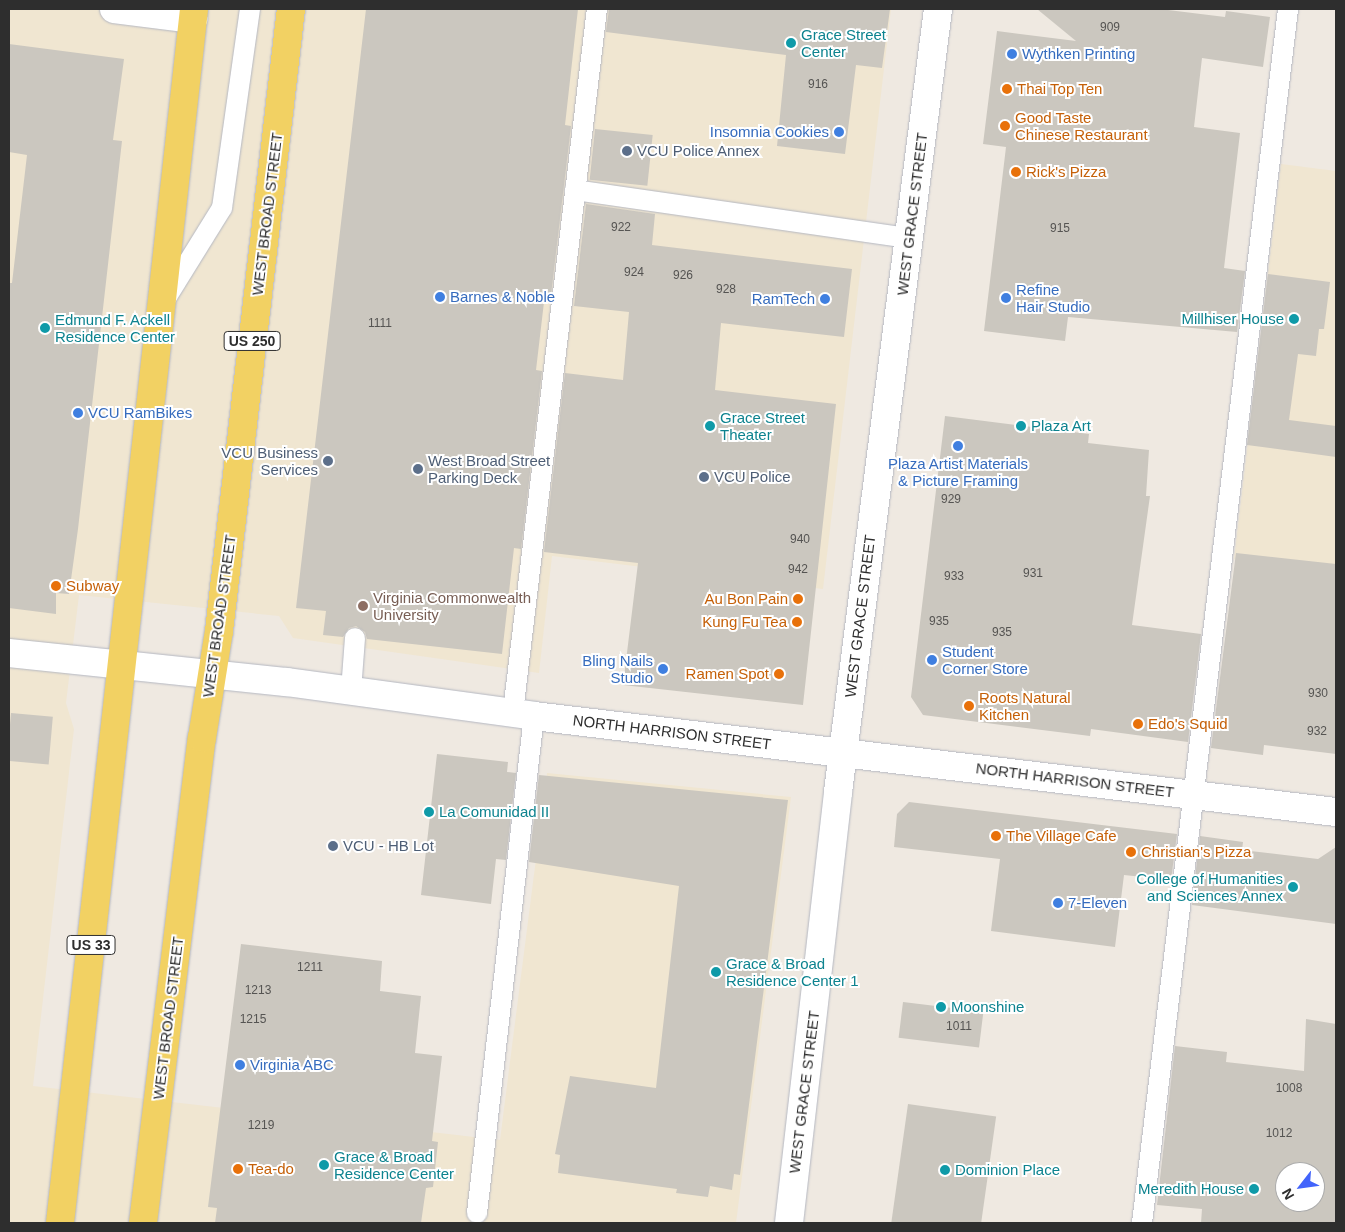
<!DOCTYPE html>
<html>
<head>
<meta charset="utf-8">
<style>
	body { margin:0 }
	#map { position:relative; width:1345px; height:1232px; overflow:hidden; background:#efe9e1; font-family:Arial,sans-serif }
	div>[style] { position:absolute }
	.education>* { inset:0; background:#f0e6d1 }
	.building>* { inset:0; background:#cbc7bf; transform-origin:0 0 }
	.roads { filter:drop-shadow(0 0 1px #b4b7c1) drop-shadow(0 0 1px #b4b7c1) }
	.lane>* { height:20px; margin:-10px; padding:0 10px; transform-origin:10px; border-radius:10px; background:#fff }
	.street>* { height:28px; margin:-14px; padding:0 14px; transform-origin:14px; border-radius:14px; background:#fff }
	.secondary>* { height:28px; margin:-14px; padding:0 14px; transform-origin:14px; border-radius:14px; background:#fff }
	.primary>* { height:28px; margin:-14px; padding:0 14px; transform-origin:14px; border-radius:14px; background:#f2d163 }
	.dots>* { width:14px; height:14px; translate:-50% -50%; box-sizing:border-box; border:2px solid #fff; border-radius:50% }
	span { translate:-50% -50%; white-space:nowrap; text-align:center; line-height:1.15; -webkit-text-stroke:4px #fff; paint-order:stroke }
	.number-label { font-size:12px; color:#555452 }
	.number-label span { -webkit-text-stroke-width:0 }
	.shield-label span { padding:1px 4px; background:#fff; border:1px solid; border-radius:4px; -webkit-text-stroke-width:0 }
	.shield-label { font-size:14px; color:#2e2e2e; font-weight:700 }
	.culture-label { font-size:15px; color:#0d838f }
	.left { translate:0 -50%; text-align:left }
	.right { translate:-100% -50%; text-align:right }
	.shop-label { font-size:15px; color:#366cbe }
	.food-label { font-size:15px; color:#c56008 }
	.service-label { font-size:15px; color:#4e5e75 }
	.street-label { font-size:15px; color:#2e2e2e }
	.education-label { font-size:15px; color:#785e54 }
	.frame { position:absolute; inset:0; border:10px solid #2e2e2e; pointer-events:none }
	.north { position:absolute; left:1275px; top:1162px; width:50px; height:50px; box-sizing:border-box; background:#fff; border:1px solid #ababab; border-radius:50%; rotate:240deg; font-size:14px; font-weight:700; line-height:20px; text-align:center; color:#2e2e2e }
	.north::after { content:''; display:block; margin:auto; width:18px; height:22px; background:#4264fb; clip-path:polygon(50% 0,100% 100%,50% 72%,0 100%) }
</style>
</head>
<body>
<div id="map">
	<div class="education">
		<i style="clip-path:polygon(9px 9px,891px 9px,823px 589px,552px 556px,539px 673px,293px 638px,279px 616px,79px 595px,66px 703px,74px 729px,33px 1086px,500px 1140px,547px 773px,791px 797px,736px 1223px,9px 1223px)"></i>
		<i style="clip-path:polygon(1281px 164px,1336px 171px,1336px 572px,1234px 559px)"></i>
	</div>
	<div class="building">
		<i style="clip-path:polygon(366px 9px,578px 9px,565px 125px,571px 126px,550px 303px,544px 302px,536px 370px,542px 371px,521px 549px,514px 548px,502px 654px,367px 639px,365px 632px,356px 626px,349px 628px,343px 637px,323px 635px,326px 611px,296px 608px)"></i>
		<i style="clip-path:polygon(609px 9px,890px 9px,882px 68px,856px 65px,845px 154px,777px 146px,786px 55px,606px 32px)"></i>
		<i style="clip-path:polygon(1037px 9px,1160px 9px,1225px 17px,1226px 11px,1270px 17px,1263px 67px,1202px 58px,1194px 127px,1240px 133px,1224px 268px,1245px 271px,1237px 332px,1068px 317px,1065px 341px,984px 331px,1006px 147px,983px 144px,997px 31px,1076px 41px)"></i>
		<i style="clip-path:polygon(9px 44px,124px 59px,113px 140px,122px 141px,78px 529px,69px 594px,56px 593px,56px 614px,9px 608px,9px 283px,12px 283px,27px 155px,9px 152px)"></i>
		<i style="left:595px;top:129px;width:58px;height:51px;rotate:6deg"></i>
		<i style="clip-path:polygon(586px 204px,655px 214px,652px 245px,852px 269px,844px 337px,721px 323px,715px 390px,836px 404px,803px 705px,623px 685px,638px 563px,544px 552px,565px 373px,623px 380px,629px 312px,574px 306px)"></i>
		<i style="clip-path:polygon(1268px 274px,1330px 282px,1324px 329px,1319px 329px,1316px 356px,1298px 354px,1289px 420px,1336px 426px,1336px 457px,1247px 445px)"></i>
		<i style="clip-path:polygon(945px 416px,1089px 434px,1088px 443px,1149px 450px,1146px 496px,1150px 496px,1132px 625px,1201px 634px,1188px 742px,1091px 729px,1090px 736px,923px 715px,911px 697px)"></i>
		<i style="clip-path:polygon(1236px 553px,1336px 564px,1336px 754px,1264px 745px,1263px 755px,1211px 748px)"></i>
		<i style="left:11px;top:713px;width:42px;height:48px;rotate:5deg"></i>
		<i style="clip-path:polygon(437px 754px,508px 762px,507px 772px,516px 773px,506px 860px,496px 859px,491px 904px,421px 895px)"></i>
		<i style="clip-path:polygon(539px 775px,788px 800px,740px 1175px,734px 1174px,732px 1190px,710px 1186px,708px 1197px,676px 1193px,677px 1189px,558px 1173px,560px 1155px,555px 1154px,570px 1076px,656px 1088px,679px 886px,529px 862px)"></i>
		<i style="clip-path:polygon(909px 802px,1177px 834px,1171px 880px,1124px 875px,1115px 947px,991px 931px,1000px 859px,894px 847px,897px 814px)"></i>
		<i style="clip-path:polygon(1200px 836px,1243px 842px,1242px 850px,1318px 859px,1336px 847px,1336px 924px,1192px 905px)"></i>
		<i style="clip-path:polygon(241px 944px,382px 961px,380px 991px,421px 996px,415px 1053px,442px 1056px,432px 1141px,438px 1142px,433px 1187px,426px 1188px,421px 1223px,215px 1223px,217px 1208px,208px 1207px)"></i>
		<i style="left:903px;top:1002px;width:81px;height:36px;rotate:7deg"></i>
		<i style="clip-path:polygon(evenodd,1306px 1019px,1336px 1024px,1336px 1223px,1201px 1223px,1202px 1209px,1157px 1205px,1175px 1046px,1227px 1052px,1226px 1062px,1304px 1071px,1306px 1019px,1285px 1172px,1315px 1172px,1315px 1202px,1285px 1202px,1285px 1172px)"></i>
		<i style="left:908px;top:1104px;width:89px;height:120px;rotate:8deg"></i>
	</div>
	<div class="roads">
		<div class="lane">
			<i style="left:575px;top:190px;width:336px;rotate:8.2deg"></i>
			<i style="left:163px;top:303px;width:112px;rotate:-58.2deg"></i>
			<i style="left:222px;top:208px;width:201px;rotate:-82deg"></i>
			<i style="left:351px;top:691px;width:53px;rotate:-85.7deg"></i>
			<i style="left:513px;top:712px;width:708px;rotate:-83.19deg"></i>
			<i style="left:477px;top:1213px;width:500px;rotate:-83.46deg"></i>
			<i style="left:1142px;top:1223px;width:1223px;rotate:-83.14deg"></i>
		</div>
		<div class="street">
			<i style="left:114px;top:9px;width:80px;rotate:7.2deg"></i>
		</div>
		<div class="secondary">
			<i style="left:9px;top:653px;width:280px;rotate:6deg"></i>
			<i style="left:287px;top:682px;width:249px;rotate:7.8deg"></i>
			<i style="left:534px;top:716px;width:808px;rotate:6.83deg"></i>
			<i style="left:789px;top:1223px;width:434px;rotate:-83.5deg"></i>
			<i style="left:838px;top:792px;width:789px;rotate:-82.72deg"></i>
		</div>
		<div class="primary">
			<i style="left:60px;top:1223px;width:1221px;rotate:-83.7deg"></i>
			<i style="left:143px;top:1223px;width:489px;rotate:-83.1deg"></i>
			<i style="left:202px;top:738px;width:108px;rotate:-81deg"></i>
			<i style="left:219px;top:631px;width:626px;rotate:-83.4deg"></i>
		</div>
	</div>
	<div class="dots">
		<i style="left:791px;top:43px;background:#0f9aa8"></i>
		<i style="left:1012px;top:54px;background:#3f7fe0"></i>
		<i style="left:1007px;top:89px;background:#e8710a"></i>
		<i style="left:1005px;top:126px;background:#e8710a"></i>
		<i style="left:839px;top:132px;background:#3f7fe0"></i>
		<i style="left:627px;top:151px;background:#5c6f8a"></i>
		<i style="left:1016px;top:172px;background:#e8710a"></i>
		<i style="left:440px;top:297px;background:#3f7fe0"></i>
		<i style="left:1006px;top:298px;background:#3f7fe0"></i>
		<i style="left:825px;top:299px;background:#3f7fe0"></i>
		<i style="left:1294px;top:319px;background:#0f9aa8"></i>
		<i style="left:45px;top:328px;background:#0f9aa8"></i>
		<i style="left:78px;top:413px;background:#3f7fe0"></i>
		<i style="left:710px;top:426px;background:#0f9aa8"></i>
		<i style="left:1021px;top:426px;background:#0f9aa8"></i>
		<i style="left:958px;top:446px;background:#3f7fe0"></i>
		<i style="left:328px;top:461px;background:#5c6f8a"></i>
		<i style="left:418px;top:469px;background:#5c6f8a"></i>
		<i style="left:704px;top:477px;background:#5c6f8a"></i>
		<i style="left:56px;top:586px;background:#e8710a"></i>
		<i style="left:798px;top:599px;background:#e8710a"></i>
		<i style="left:363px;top:606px;background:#8d6e63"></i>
		<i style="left:797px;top:622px;background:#e8710a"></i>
		<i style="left:932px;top:660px;background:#3f7fe0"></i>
		<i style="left:663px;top:669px;background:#3f7fe0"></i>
		<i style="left:779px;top:674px;background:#e8710a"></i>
		<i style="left:969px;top:706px;background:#e8710a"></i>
		<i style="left:1138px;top:724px;background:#e8710a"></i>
		<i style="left:429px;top:812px;background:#0f9aa8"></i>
		<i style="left:996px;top:836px;background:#e8710a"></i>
		<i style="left:333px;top:846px;background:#5c6f8a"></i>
		<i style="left:1131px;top:852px;background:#e8710a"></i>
		<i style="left:1293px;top:887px;background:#0f9aa8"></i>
		<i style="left:1058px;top:903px;background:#3f7fe0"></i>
		<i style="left:716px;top:972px;background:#0f9aa8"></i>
		<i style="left:941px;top:1007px;background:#0f9aa8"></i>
		<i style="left:240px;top:1065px;background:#3f7fe0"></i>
		<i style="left:324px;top:1165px;background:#0f9aa8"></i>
		<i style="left:238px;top:1169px;background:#e8710a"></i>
		<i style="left:945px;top:1170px;background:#0f9aa8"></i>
		<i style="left:1254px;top:1189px;background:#0f9aa8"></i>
	</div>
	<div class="number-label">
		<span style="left:1110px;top:28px">909</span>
		<span style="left:818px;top:85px">916</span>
		<span style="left:621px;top:228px">922</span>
		<span style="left:1060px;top:229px">915</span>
		<span style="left:634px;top:273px">924</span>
		<span style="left:683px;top:276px">926</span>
		<span style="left:726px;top:290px">928</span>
		<span style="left:380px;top:324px">1111</span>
		<span style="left:951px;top:500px">929</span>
		<span style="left:800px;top:540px">940</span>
		<span style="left:798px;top:570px">942</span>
		<span style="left:1033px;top:574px">931</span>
		<span style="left:954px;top:577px">933</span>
		<span style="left:939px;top:622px">935</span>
		<span style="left:1002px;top:633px">935</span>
		<span style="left:1318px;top:694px">930</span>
		<span style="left:1317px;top:732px">932</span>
		<span style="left:310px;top:968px">1211</span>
		<span style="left:258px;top:991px">1213</span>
		<span style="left:253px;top:1020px">1215</span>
		<span style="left:959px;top:1027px">1011</span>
		<span style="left:1289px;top:1089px">1008</span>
		<span style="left:261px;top:1126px">1219</span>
		<span style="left:1279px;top:1134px">1012</span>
	</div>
	<div class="shield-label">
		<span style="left:252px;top:341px">US 250</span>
		<span style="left:91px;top:945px">US 33</span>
	</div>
	<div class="culture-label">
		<span class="left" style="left:801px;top:43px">Grace Street<br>Center</span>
		<span class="left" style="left:55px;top:328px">Edmund F. Ackell<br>Residence Center</span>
		<span class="right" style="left:1284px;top:319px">Millhiser House</span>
		<span class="left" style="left:720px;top:426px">Grace Street<br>Theater</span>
		<span class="left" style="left:1031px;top:426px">Plaza Art</span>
		<span class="left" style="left:439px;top:812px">La Comunidad II</span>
		<span class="right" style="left:1283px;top:887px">College of Humanities<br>and Sciences Annex</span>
		<span class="left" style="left:726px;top:972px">Grace &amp; Broad<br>Residence Center 1</span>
		<span class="left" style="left:951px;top:1007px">Moonshine</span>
		<span class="left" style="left:334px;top:1165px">Grace &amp; Broad<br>Residence Center</span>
		<span class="left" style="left:955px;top:1170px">Dominion Place</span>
		<span class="right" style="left:1244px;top:1189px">Meredith House</span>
	</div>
	<div class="shop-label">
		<span class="left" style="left:1022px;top:54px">Wythken Printing</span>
		<span class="right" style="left:829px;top:132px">Insomnia Cookies</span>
		<span class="left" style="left:1016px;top:298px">Refine<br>Hair Studio</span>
		<span class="left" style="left:450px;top:297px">Barnes &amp; Noble</span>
		<span class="right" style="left:815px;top:299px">RamTech</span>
		<span class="left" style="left:88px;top:413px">VCU RamBikes</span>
		<span style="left:958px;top:472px">Plaza Artist Materials<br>&amp; Picture Framing</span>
		<span class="left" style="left:942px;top:660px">Student<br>Corner Store</span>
		<span class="right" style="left:653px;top:669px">Bling Nails<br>Studio</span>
		<span class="left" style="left:1068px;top:903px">7-Eleven</span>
		<span class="left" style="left:250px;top:1065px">Virginia ABC</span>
	</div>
	<div class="food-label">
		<span class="left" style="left:1017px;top:89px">Thai Top Ten</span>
		<span class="left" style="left:1015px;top:126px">Good Taste<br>Chinese Restaurant</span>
		<span class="left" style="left:1026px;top:172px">Rick's Pizza</span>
		<span class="left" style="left:66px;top:586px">Subway</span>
		<span class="right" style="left:788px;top:599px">Au Bon Pain</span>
		<span class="right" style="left:787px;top:622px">Kung Fu Tea</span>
		<span class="right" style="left:769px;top:674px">Ramen Spot</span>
		<span class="left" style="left:979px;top:706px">Roots Natural<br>Kitchen</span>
		<span class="left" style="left:1148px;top:724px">Edo's Squid</span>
		<span class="left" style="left:1006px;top:836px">The Village Cafe</span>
		<span class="left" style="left:1141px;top:852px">Christian's Pizza</span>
		<span class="left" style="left:248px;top:1169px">Tea-do</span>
	</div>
	<div class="service-label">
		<span class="left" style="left:637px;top:151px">VCU Police Annex</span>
		<span class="right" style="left:318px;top:461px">VCU Business<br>Services</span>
		<span class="left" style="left:428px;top:469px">West Broad Street<br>Parking Deck</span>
		<span class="left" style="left:714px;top:477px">VCU Police</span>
		<span class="left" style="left:343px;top:846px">VCU - HB Lot</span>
	</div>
	<div class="street-label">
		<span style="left:267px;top:214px;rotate:-83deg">WEST BROAD STREET</span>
		<span style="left:912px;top:214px;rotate:-83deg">WEST GRACE STREET</span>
		<span style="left:219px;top:616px;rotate:-82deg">WEST BROAD STREET</span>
		<span style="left:860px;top:616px;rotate:-83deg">WEST GRACE STREET</span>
		<span style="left:672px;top:732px;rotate:7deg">NORTH HARRISON STREET</span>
		<span style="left:1075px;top:780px;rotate:7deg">NORTH HARRISON STREET</span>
		<span style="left:168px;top:1018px;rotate:-83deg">WEST BROAD STREET</span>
		<span style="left:804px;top:1092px;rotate:-83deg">WEST GRACE STREET</span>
	</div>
	<div class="education-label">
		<span class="left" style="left:373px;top:606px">Virginia Commonwealth<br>University</span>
	</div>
	<div class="frame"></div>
	<div class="north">N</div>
</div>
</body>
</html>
